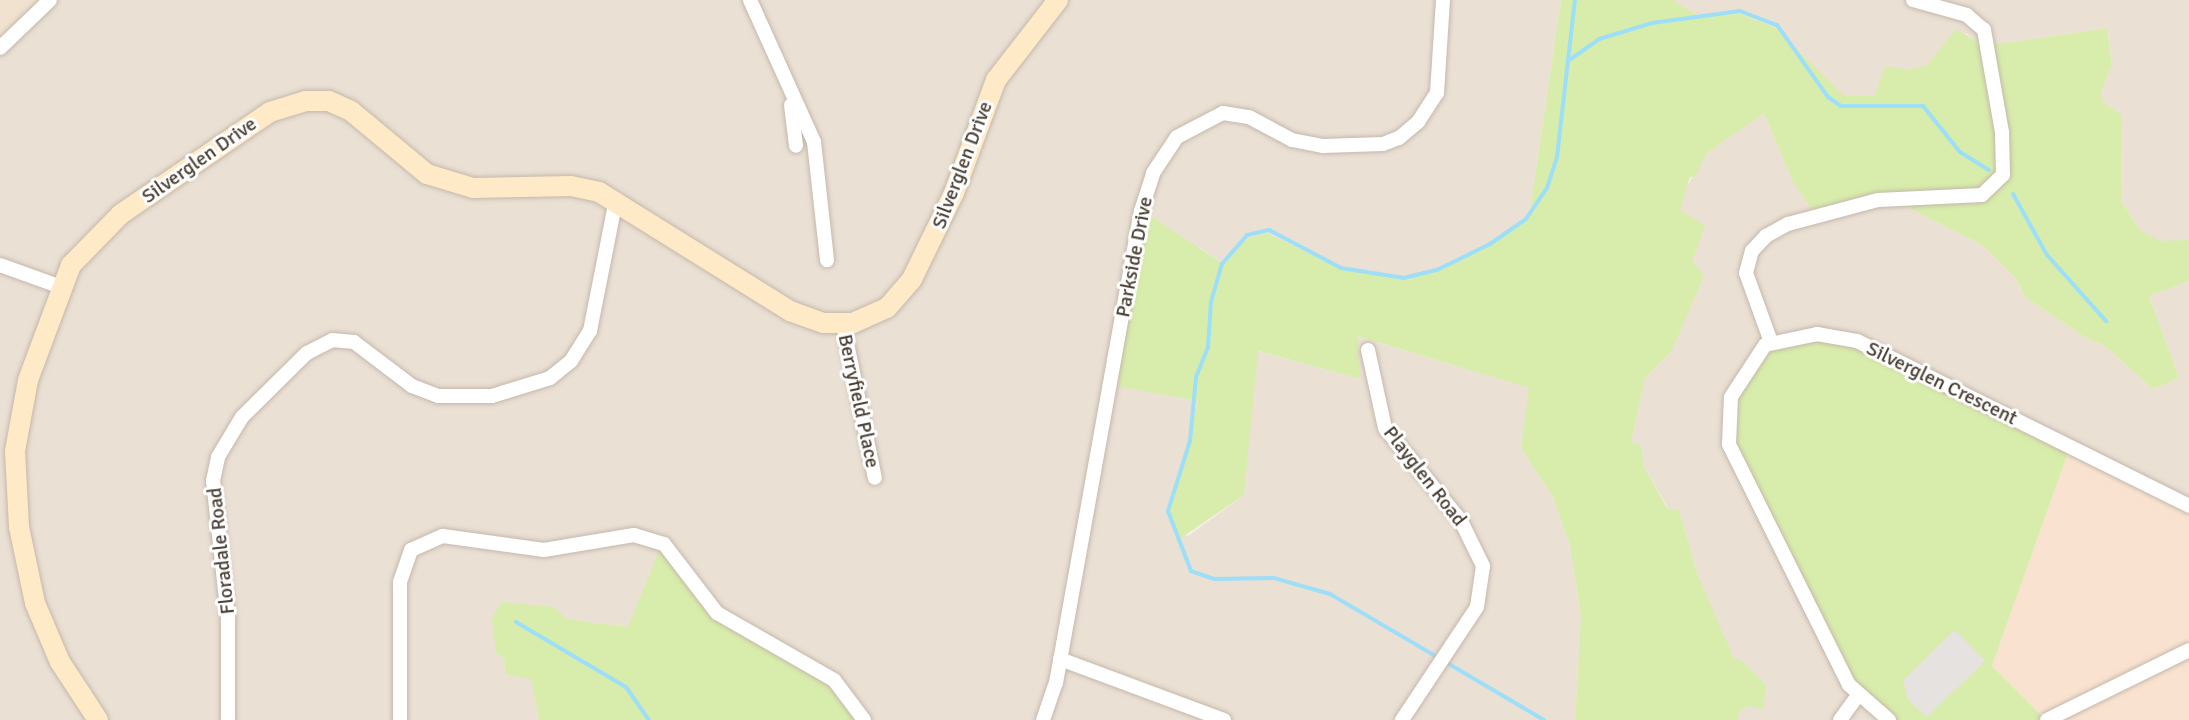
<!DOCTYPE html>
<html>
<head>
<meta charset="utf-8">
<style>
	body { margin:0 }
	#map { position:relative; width:2189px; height:720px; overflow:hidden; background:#f5efe7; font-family:Signika,sans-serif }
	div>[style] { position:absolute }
	.residential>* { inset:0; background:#eae0d4 }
	.commercial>* { inset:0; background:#f9e3d0 }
	.education>* { inset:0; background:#f0e2cf }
	.green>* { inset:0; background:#d8edab }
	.parking>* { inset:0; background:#e6e2df }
	.stream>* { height:4px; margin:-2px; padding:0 2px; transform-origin:2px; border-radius:2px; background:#9ddef8 }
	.roads { filter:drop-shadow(0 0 2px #c5b8ab) drop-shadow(0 0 2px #c5b8ab) }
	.street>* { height:14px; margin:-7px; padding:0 7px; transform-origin:7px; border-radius:7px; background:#fff }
	.secondary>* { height:20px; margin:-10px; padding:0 10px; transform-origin:10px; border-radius:10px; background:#ffeac7 }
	span { translate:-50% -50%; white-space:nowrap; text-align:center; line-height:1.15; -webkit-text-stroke:6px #fff; paint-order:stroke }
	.street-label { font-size:20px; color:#493f35 }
</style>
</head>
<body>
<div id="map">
	<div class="residential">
		<i style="clip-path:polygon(51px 0,1561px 0,1529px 218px,1491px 245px,1409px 280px,1341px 269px,1267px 233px,1248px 238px,1224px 264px,1199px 247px,1111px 385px,1198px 401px,1176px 489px,1187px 537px,1244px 495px,1257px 351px,1360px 379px,1356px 336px,1530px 388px,1521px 448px,1553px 497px,1570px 545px,1581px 616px,1575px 720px,863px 720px,628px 627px,565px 619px,504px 658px,505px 674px,531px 678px,539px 720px,0 720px,0 49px)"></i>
		<i style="clip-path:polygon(1673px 0,2189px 0,2189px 240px,2160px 242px,2141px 231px,2121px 201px,2122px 115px,2104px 103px,2101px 92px,2112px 65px,2107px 28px,2005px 43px,1977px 42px,1966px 33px,1927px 65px,1910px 70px,1875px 96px,1842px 95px,1776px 28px,1741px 14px,1697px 15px)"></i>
		<i style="clip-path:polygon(1764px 113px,1792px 180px,1889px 198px,1982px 245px,2016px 279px,2025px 297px,2086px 338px,2104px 345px,2153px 389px,2179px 378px,2149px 296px,2189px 281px,2189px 506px,2070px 447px,1888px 720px,1737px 720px,1740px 710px,1750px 706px,1697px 573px,1679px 510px,1668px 508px,1643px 465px,1642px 446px,1631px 442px,1645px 378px,1671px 352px,1692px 261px,1680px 210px,1683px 193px,1706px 154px)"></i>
	</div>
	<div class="commercial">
		<i style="clip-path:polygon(2070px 447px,2189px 506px,2189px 720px,2046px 720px,1992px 666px)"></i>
	</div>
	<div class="education">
		<i style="clip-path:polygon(0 0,51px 0,0 49px)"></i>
	</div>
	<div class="green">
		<i style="clip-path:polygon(1561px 0,1673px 0,1697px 15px,1741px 14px,1776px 28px,1843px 95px,1875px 96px,1885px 66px,1909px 70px,1927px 65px,1956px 29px,1978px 42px,2005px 43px,2107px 28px,2112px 65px,2101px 92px,2104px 103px,2122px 115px,2121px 201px,2141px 231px,2160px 241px,2189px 240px,2189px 281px,2149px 296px,2179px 378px,2153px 389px,2104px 345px,2086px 338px,2025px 297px,2016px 279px,1982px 245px,1889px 198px,1816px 216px,1792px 180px,1764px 113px,1706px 154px,1695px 177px,1690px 177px,1680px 210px,1705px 226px,1692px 261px,1704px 276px,1671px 352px,1645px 378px,1631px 442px,1642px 446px,1643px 465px,1667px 508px,1679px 510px,1697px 573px,1734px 659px,1740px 659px,1766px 685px,1763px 710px,1750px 706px,1740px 710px,1737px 720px,1575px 720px,1581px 616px,1570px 545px,1553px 497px,1521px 448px,1529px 388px,1357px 336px,1360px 379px,1258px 351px,1244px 495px,1178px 540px,1170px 511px,1198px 401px,1110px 385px,1141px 210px,1224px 264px,1248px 238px,1267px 233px,1341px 269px,1409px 280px,1491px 245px,1529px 218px)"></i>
		<i style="clip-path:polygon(1831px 334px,2070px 447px,1992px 666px,2046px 720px,1888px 720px,1848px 685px,1737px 465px,1727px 412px,1759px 350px)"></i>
		<i style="clip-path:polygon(662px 544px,700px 597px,814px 667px,863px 720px,539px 720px,531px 679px,505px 674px,504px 658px,496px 653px,492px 619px,501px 602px,555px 607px,566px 619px,628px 627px)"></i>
	</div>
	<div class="parking">
		<i style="clip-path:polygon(1955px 630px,1985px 661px,1927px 717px,1908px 700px,1903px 680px)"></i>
	</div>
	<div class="stream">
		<i style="left:1568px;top:61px;width:38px;rotate:-35deg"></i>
		<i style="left:1599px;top:39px;width:55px;rotate:-16.8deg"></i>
		<i style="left:1652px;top:23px;width:89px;rotate:-7.8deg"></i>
		<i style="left:1740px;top:11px;width:40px;rotate:21deg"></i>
		<i style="left:1777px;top:25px;width:88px;rotate:54.7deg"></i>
		<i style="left:1828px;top:97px;width:16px;rotate:35deg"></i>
		<i style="left:1841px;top:106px;width:82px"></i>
		<i style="left:1923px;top:106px;width:59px;rotate:51.2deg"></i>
		<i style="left:1960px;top:152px;width:34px;rotate:32deg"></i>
		<i style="left:2013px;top:194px;width:70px;rotate:60.9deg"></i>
		<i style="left:2047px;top:255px;width:89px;rotate:48.2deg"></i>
		<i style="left:516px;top:622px;width:128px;rotate:30.6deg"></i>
		<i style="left:626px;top:687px;width:40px;rotate:55.1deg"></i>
		<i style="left:1544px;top:720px;width:248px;rotate:-149.5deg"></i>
		<i style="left:1330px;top:594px;width:58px;rotate:-164.1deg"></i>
		<i style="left:1274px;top:578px;width:60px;rotate:179deg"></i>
		<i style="left:1214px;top:579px;width:24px;rotate:-161deg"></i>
		<i style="left:1191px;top:571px;width:64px;rotate:-111deg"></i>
		<i style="left:1168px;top:511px;width:73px;rotate:-72.6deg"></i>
		<i style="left:1190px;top:441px;width:64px;rotate:-84.6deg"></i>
		<i style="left:1196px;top:377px;width:32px;rotate:-68deg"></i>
		<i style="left:1208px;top:347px;width:45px;rotate:-86.2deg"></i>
		<i style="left:1211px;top:302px;width:40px;rotate:-74deg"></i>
		<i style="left:1222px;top:264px;width:38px;rotate:-49deg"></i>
		<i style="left:1247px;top:235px;width:23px;rotate:-13deg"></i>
		<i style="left:1269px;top:230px;width:81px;rotate:27.8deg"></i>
		<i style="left:1341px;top:268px;width:64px;rotate:9deg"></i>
		<i style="left:1404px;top:278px;width:34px;rotate:-14deg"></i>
		<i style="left:1437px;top:270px;width:59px;rotate:-26.1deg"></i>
		<i style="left:1490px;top:244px;width:44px;rotate:-34.8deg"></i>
		<i style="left:1526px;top:219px;width:37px;rotate:-56deg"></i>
		<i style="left:1547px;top:188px;width:33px;rotate:-72deg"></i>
		<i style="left:1557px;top:157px;width:158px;rotate:-83.5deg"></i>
	</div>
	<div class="roads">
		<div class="street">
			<i style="left:750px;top:0;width:156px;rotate:65.7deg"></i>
			<i style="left:814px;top:142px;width:119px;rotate:83.7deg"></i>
			<i style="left:0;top:48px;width:69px;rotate:-43.8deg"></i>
			<i style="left:791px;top:105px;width:41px;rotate:83deg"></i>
			<i style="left:0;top:265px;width:65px;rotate:19.8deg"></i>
			<i style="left:843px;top:324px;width:157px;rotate:78.3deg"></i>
			<i style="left:1771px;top:342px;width:73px;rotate:-109.9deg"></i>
			<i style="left:1746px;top:273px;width:23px;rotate:-75deg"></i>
			<i style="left:1752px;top:251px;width:21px;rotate:-47deg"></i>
			<i style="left:1766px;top:236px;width:25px;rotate:-29deg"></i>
			<i style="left:1788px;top:224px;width:93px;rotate:-14.9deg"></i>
			<i style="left:1878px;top:200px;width:104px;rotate:-2.8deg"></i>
			<i style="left:1982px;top:195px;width:29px;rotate:-44deg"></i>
			<i style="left:2003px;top:175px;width:43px;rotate:-91.3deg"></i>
			<i style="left:2002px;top:132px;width:104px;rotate:-100deg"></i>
			<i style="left:1984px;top:30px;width:23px;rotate:-139deg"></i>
			<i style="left:1967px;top:15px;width:56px;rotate:-164.5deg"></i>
			<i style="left:1368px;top:350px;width:80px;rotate:77.7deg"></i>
			<i style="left:1385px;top:428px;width:120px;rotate:50.7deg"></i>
			<i style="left:1461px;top:521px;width:50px;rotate:63.9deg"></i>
			<i style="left:1483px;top:566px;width:41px;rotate:98.3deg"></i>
			<i style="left:1477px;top:607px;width:136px;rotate:123.6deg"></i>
			<i style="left:1060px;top:659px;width:175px;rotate:20.4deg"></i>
			<i style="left:228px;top:720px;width:102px;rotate:-90deg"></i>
			<i style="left:228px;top:618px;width:138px;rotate:-96.2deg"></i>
			<i style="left:213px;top:481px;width:25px;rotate:-78deg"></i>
			<i style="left:218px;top:457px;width:47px;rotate:-59deg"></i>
			<i style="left:242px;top:417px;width:91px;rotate:-44.6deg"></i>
			<i style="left:307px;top:353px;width:28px;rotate:-27deg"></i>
			<i style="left:332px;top:340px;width:22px;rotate:5deg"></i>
			<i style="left:354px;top:342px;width:73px;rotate:37.2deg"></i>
			<i style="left:412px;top:386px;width:28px;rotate:21deg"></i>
			<i style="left:438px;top:396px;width:54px"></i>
			<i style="left:492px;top:396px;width:61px;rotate:-17.2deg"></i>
			<i style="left:550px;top:378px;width:27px;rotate:-39deg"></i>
			<i style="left:571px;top:361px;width:36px;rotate:-58deg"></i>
			<i style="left:590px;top:331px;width:134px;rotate:-78.8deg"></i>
			<i style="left:400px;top:720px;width:138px;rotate:-90deg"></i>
			<i style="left:400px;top:582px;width:34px;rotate:-71deg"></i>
			<i style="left:411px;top:550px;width:35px;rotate:-24deg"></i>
			<i style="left:443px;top:536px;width:102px;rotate:7.9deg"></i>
			<i style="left:544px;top:550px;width:91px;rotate:-9.5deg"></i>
			<i style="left:634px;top:535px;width:31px;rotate:17deg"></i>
			<i style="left:664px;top:544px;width:87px;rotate:52.5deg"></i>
			<i style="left:717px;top:613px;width:135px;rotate:29.8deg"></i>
			<i style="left:834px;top:680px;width:50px;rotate:53.1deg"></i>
			<i style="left:1043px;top:720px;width:39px;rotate:-71deg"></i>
			<i style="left:1056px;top:683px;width:480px;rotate:-79.8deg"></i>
			<i style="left:1141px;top:211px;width:40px;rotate:-72deg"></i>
			<i style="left:1153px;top:173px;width:43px;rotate:-56.3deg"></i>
			<i style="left:1177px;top:137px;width:52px;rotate:-27.6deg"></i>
			<i style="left:1223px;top:113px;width:26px;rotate:9deg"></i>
			<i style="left:1249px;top:117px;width:49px;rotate:28.1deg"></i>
			<i style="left:1292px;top:140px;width:32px;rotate:11deg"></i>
			<i style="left:1323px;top:146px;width:60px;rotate:-1.9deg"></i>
			<i style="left:1383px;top:144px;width:17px;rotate:-21deg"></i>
			<i style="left:1399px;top:138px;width:25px;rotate:-40deg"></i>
			<i style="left:1418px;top:122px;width:35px;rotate:-57deg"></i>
			<i style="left:1437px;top:93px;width:93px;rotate:-86.3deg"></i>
			<i style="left:1840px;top:720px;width:29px;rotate:-54deg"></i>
			<i style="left:1889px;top:720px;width:53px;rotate:-138.8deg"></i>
			<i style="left:1849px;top:685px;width:269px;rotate:-116.5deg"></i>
			<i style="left:1729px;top:444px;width:47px;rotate:-87.6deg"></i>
			<i style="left:1731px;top:397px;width:62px;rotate:-56.8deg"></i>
			<i style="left:1765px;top:345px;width:53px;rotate:-11.9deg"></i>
			<i style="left:1817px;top:334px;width:41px;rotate:9.9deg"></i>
			<i style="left:1857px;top:341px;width:371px;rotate:26.4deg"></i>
			<i style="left:2047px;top:720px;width:158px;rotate:-26.2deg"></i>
		</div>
		<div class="secondary">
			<i style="left:98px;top:720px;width:69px;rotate:-123.2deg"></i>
			<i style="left:60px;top:662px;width:64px;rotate:-113deg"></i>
			<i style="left:35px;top:603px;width:78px;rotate:-101.9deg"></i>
			<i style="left:19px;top:527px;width:76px;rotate:-93deg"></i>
			<i style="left:15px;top:451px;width:72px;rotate:-79.6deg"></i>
			<i style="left:28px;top:380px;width:123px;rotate:-69.5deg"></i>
			<i style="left:71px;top:265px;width:71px;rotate:-45.6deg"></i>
			<i style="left:121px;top:214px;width:181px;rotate:-34.4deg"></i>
			<i style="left:270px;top:112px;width:37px;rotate:-17deg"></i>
			<i style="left:305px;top:101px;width:24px"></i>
			<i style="left:329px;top:101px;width:24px;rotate:24deg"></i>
			<i style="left:351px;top:111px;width:99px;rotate:39.7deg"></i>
			<i style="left:427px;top:174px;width:48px;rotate:16.9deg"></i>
			<i style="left:473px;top:188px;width:98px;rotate:-1.2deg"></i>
			<i style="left:571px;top:186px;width:29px;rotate:12deg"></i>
			<i style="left:599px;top:192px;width:225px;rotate:31.9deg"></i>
			<i style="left:790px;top:311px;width:35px;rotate:20deg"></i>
			<i style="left:823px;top:323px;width:30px"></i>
			<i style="left:853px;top:323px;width:37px;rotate:-24deg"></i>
			<i style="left:887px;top:308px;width:38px;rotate:-49deg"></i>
			<i style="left:912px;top:279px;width:96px;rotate:-64deg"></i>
			<i style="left:954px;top:193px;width:121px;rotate:-69.6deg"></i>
			<i style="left:996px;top:80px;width:101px;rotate:-52.2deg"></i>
		</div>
	</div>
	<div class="street-label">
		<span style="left:199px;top:160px;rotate:-35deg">Silverglen Drive</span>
		<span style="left:962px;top:165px;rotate:-69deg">Silverglen Drive</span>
		<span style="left:1134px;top:257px;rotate:-79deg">Parkside Drive</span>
		<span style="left:1942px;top:383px;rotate:26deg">Silverglen Crescent</span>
		<span style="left:859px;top:401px;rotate:78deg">Berryfield Place</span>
		<span style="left:1425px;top:476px;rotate:52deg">Playglen Road</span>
		<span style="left:221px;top:551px;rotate:-96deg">Floradale Road</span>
	</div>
</div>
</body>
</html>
